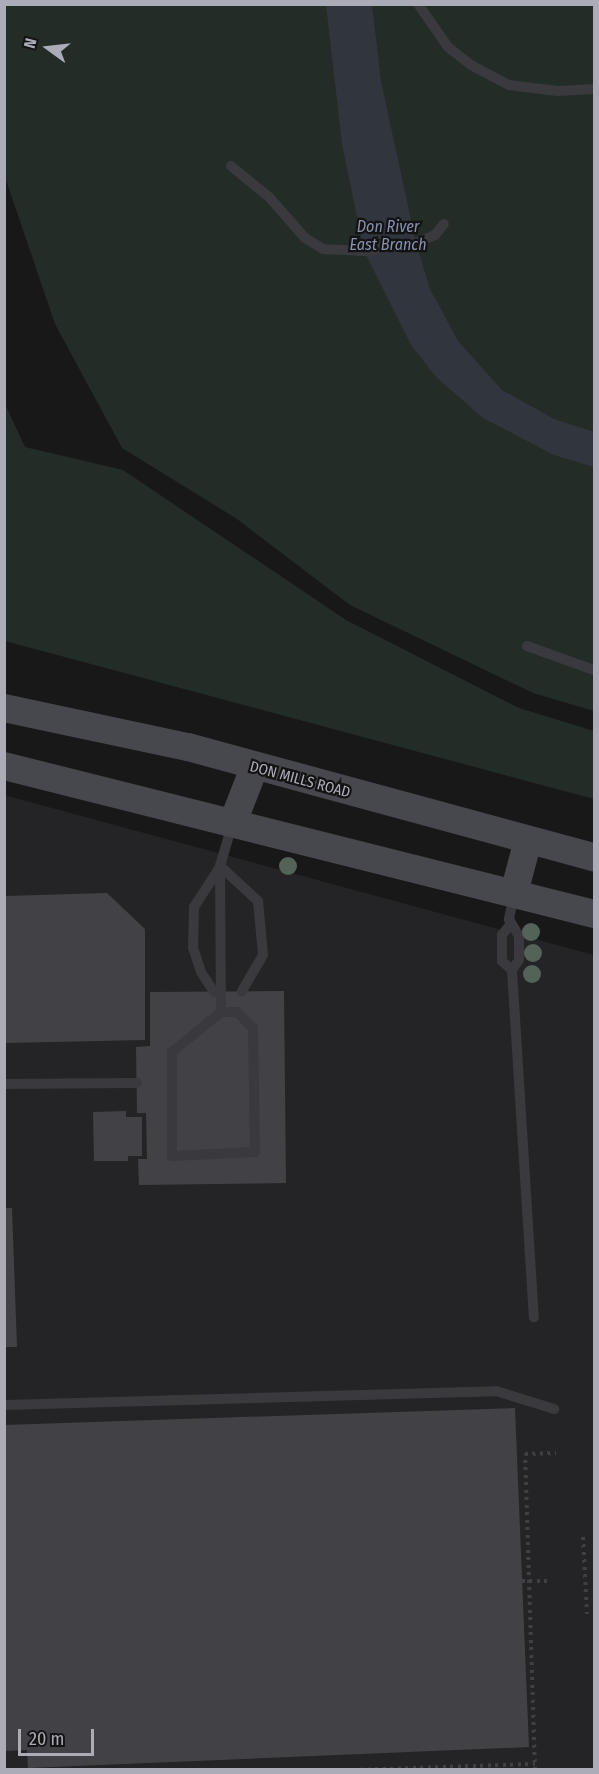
<!DOCTYPE html>
<html>
<head>
<meta charset="utf-8">
<style>
	body { margin:0 }
	#map { position:relative; width:599px; height:1774px; overflow:hidden; background:#181819; font-family:"Fira Sans Condensed",sans-serif }
	div>[style] { position:absolute }
	.built>* { inset:0; background:#242426 }
	.green>* { inset:0; background:#242c27 }
	.water>* { inset:0; background:#31353e }
	.building>* { inset:0; background:#424246 }
	.path>* { height:4px; margin-top:-2px; transform-origin:0; background:repeating-linear-gradient(90deg,#3f3f45 0 3px,transparent 0 7.5px) }
	.lane>* { height:10px; margin:-5px; padding:0 5px; transform-origin:5px; border-radius:5px; background:#39393e }
	.secondary>* { height:28px; margin:-14px; padding:0 14px; transform-origin:14px; border-radius:14px; background:#47474e }
	.trees>* { width:18px; height:18px; margin:-9px; border-radius:50%; background:#536359 }
	span { translate:-50% -50%; white-space:nowrap; text-align:center; line-height:1.15; -webkit-text-stroke:4.5px #131314; paint-order:stroke }
	.street-label { font-size:15px; color:#abacb8 }
	.water-label { font-size:16px; color:#8692af; font-style:italic }
	.frame { position:absolute; inset:0; border:6px solid #abacb8; pointer-events:none }
	.north { position:absolute; left:18px; top:18px; width:60px; height:60px; -webkit-text-stroke:4px #131314; paint-order:stroke; rotate:285deg; font-size:16px; font-weight:700; line-height:24px; text-align:center; color:#abacb8 }
	.north::after { content:''; display:block; margin:auto; width:21px; height:27px; background:#abacb8; clip-path:polygon(50% 0,100% 100%,50% 72%,0 100%) }
	.scale { position:absolute; left:18px; top:1729px; width:76px; height:27px; box-sizing:border-box; border:3px solid #abacb8; border-top:0; padding-left:8px; font-size:18px; line-height:21px; white-space:nowrap; color:#abacb8; -webkit-text-stroke:4px #131314; paint-order:stroke }
</style>
</head>
<body>
<div id="map">
	<div class="built">
		<i style="clip-path:polygon(4px 795px,594px 955px,594px 1769px,5px 1769px)"></i>
	</div>
	<div class="green">
		<i style="clip-path:polygon(4px 5px,594px 5px,594px 711px,533px 693px,350px 605px,237px 519px,122px 448px,55px 324px,5px 177px)"></i>
		<i style="clip-path:polygon(5px 404px,25px 447px,123px 470px,346px 620px,519px 708px,594px 731px,594px 799px,5px 641px)"></i>
	</div>
	<div class="water">
		<i style="clip-path:polygon(326px 5px,372px 5px,381px 81px,416px 243px,430px 289px,458px 341px,502px 390px,554px 419px,594px 432px,594px 467px,554px 455px,483px 418px,437px 378px,411px 345px,364px 251px,342px 144px)"></i>
	</div>
	<div class="building">
		<i style="clip-path:polygon(107px 893px,145px 929px,145px 1040px,5px 1043px,5px 896px)"></i>
		<i style="clip-path:polygon(284px 991px,286px 1183px,139px 1185px,138px 1159px,147px 1159px,146px 1113px,137px 1113px,136px 1047px,150px 1046px,150px 992px)"></i>
		<i style="clip-path:polygon(126px 1111px,126px 1117px,142px 1117px,142px 1156px,128px 1156px,128px 1161px,94px 1161px,93px 1112px)"></i>
		<i style="clip-path:polygon(4px 1208px,12px 1208px,17px 1347px,4px 1347px)"></i>
		<i style="clip-path:polygon(515px 1408px,529px 1747px,28px 1768px,27px 1750px,4px 1751px,4px 1425px)"></i>
	</div>
	<div class="path">
		<i style="left:583px;top:1537px;width:77px;rotate:87deg"></i>
		<i style="left:522px;top:1581px;width:30px"></i>
		<i style="left:353px;top:1770px;width:182px;rotate:-1.9deg"></i>
		<i style="left:535px;top:1770px;width:316px;rotate:-91.8deg"></i>
		<i style="left:525px;top:1454px;width:31px;rotate:-2deg"></i>
	</div>
	<div class="lane">
		<i style="left:418px;top:4px;width:52px;rotate:55.1deg"></i>
		<i style="left:448px;top:47px;width:29px;rotate:38deg"></i>
		<i style="left:471px;top:65px;width:43px;rotate:27.8deg"></i>
		<i style="left:509px;top:85px;width:49px;rotate:7deg"></i>
		<i style="left:558px;top:91px;width:36px;rotate:-3deg"></i>
		<i style="left:231px;top:166px;width:50px;rotate:39.4deg"></i>
		<i style="left:270px;top:198px;width:53px;rotate:48.8deg"></i>
		<i style="left:305px;top:238px;width:21px;rotate:31deg"></i>
		<i style="left:323px;top:249px;width:41px;rotate:2.8deg"></i>
		<i style="left:364px;top:251px;width:53px;rotate:-8.7deg"></i>
		<i style="left:416px;top:243px;width:21px;rotate:-23deg"></i>
		<i style="left:435px;top:235px;width:14px;rotate:-51deg"></i>
		<i style="left:527px;top:646px;width:71px;rotate:19.7deg"></i>
		<i style="left:220px;top:866px;width:52px;rotate:42.6deg"></i>
		<i style="left:258px;top:901px;width:54px;rotate:84.7deg"></i>
		<i style="left:263px;top:955px;width:42px;rotate:120.3deg"></i>
		<i style="left:514px;top:895px;width:25px;rotate:102deg"></i>
		<i style="left:509px;top:919px;width:20px;rotate:60deg"></i>
		<i style="left:519px;top:936px;width:24px;rotate:90deg"></i>
		<i style="left:519px;top:960px;width:12px;rotate:125deg"></i>
		<i style="left:512px;top:970px;width:348px;rotate:86.4deg"></i>
		<i style="left:510px;top:925px;width:13px;rotate:129deg"></i>
		<i style="left:502px;top:935px;width:26px;rotate:90deg"></i>
		<i style="left:502px;top:961px;width:13px;rotate:42deg"></i>
		<i style="left:214px;top:992px;width:24px;rotate:-123deg"></i>
		<i style="left:201px;top:972px;width:25px;rotate:-108deg"></i>
		<i style="left:193px;top:948px;width:41px;rotate:-88.6deg"></i>
		<i style="left:194px;top:907px;width:48px;rotate:-57deg"></i>
		<i style="left:221px;top:1012px;width:16px"></i>
		<i style="left:237px;top:1012px;width:23px;rotate:45deg"></i>
		<i style="left:253px;top:1028px;width:124px;rotate:89.1deg"></i>
		<i style="left:255px;top:1152px;width:83px;rotate:177.2deg"></i>
		<i style="left:172px;top:1156px;width:104px;rotate:-90deg"></i>
		<i style="left:172px;top:1052px;width:63px;rotate:-39.2deg"></i>
		<i style="left:221px;top:1012px;width:146px;rotate:-90.4deg"></i>
		<i style="left:220px;top:866px;width:43px;rotate:-73.7deg"></i>
		<i style="left:4px;top:1084px;width:133px;rotate:-0.4deg"></i>
		<i style="left:4px;top:1405px;width:492px;rotate:-1.6deg"></i>
		<i style="left:496px;top:1391px;width:61px;rotate:17.2deg"></i>
	</div>
	<div class="secondary">
		<i style="left:4px;top:708px;width:188px;rotate:12deg"></i>
		<i style="left:188px;top:747px;width:421px;rotate:15.2deg"></i>
		<i style="left:4px;top:766px;width:608px;rotate:14.08deg"></i>
		<i style="left:233px;top:822px;width:58px;rotate:-68.7deg"></i>
		<i style="left:514px;top:893px;width:55px;rotate:-75.2deg"></i>
	</div>
	<div class="trees">
		<i style="left:288px;top:866px"></i>
		<i style="left:531px;top:932px"></i>
		<i style="left:533px;top:953px"></i>
		<i style="left:532px;top:974px"></i>
	</div>
	<div class="street-label">
		<span style="left:300px;top:780px;rotate:15deg">DON MILLS ROAD</span>
	</div>
	<div class="water-label">
		<span style="left:388px;top:236px">Don River<br>East Branch</span>
	</div>
	<div class="frame"></div>
	<div class="north">N</div>
	<div class="scale">20 m</div>
</div>
</body>
</html>
